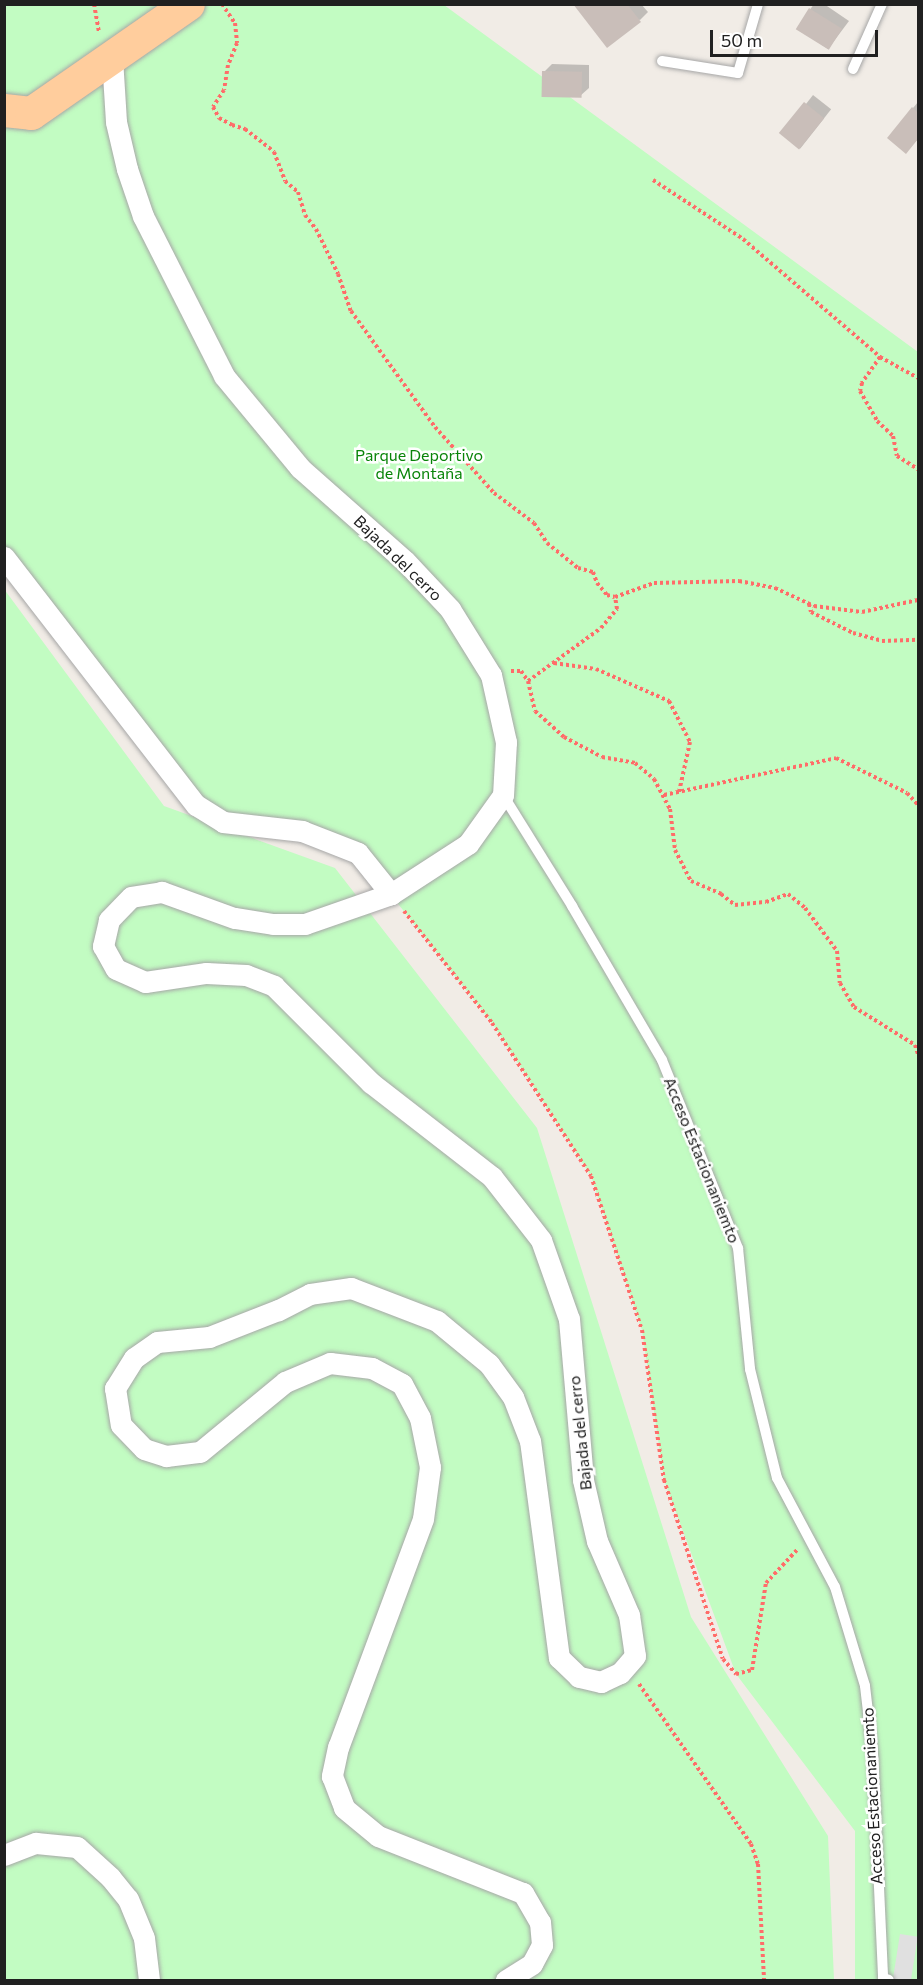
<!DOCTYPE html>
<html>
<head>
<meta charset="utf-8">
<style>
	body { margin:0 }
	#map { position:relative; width:923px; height:1985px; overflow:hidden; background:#f1ece6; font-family:Commissioner,sans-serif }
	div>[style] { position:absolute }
	.park>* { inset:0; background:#c2fcc2 }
	.parking>* { inset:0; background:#e0e0e0; transform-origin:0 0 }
	.shadow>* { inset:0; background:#0003; transform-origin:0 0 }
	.building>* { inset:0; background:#c9beb9; transform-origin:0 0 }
	.path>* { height:4px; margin-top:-2px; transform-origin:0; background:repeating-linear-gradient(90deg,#ff6c69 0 3px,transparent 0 6px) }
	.roads { filter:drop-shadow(0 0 2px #a7a7a7) drop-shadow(0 0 2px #a7a7a7) }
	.lane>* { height:10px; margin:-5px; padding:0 5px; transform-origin:5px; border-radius:5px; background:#fff }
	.street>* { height:21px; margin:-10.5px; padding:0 10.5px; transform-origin:10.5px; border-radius:10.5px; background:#fff }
	.primary>* { height:33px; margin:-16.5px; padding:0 16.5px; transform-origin:16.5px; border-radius:16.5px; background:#ffcd9d }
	span { translate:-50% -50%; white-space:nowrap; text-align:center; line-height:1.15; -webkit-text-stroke:5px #fff; paint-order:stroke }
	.park-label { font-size:16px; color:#088408 }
	.street-label { font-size:16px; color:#202020 }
	.frame { position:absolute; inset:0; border:6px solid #202020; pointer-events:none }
	.scale { position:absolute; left:710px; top:30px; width:168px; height:27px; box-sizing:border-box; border:3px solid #202020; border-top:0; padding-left:8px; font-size:18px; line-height:21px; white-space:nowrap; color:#202020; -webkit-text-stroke:4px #fff; paint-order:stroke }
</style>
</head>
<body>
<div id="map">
	<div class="park">
		<i style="clip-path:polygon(5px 5px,444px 5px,918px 352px,918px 1980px,855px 1980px,855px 1831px,736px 1674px,664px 1480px,642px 1330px,591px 1176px,492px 1023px,358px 853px,196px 805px,5px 559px)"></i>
		<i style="clip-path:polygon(4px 589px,164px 806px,335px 868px,537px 1128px,691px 1617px,828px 1836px,834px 1980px,5px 1980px)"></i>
	</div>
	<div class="parking">
		<i style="left:900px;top:1934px;width:18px;height:46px;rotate:9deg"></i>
	</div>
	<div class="shadow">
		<i style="clip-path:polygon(575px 4px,641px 4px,648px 12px,640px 20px)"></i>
		<i style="clip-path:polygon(814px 4px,824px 4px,849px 21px,828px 49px,797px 28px)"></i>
		<i style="clip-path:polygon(552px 64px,589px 65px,589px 88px,580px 96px,544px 72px)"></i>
		<i style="left:813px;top:95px;width:23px;height:50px;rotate:38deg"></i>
		<i style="clip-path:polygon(918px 102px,918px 139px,906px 152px,913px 108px)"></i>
	</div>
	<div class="building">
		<i style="clip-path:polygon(573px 4px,627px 4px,641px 22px,607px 48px)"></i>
		<i style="left:809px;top:8px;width:39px;height:25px;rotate:32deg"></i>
		<i style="left:542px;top:71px;width:40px;height:26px;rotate:1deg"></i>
		<i style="left:804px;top:102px;width:26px;height:40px;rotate:39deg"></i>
		<i style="clip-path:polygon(912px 107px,918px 113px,918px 139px,906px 154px,887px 138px)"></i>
	</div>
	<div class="path">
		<i style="left:94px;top:4px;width:29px;rotate:80deg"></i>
		<i style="left:222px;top:4px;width:23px;rotate:56deg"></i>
		<i style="left:235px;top:23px;width:20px;rotate:84deg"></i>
		<i style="left:237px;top:43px;width:24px;rotate:112deg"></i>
		<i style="left:228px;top:65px;width:25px;rotate:99deg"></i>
		<i style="left:224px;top:90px;width:20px;rotate:123deg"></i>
		<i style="left:213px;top:107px;width:13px;rotate:61deg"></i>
		<i style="left:219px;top:118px;width:15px;rotate:28deg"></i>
		<i style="left:232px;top:125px;width:14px;rotate:17deg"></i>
		<i style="left:245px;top:129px;width:37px;rotate:38deg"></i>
		<i style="left:274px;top:152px;width:31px;rotate:69deg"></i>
		<i style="left:285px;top:181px;width:17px;rotate:40deg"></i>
		<i style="left:298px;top:192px;width:24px;rotate:73deg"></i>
		<i style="left:305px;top:215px;width:18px;rotate:52deg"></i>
		<i style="left:316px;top:229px;width:50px;rotate:63.9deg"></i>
		<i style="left:338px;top:274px;width:39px;rotate:71deg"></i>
		<i style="left:351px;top:311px;width:143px;rotate:54.1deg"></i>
		<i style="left:435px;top:427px;width:89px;rotate:48.2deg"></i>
		<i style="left:494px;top:493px;width:50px;rotate:36.9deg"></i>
		<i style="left:534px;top:523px;width:24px;rotate:57deg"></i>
		<i style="left:547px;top:543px;width:40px;rotate:39deg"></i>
		<i style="left:578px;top:568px;width:16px;rotate:15deg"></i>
		<i style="left:593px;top:572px;width:12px;rotate:70deg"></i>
		<i style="left:597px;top:583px;width:16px;rotate:50deg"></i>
		<i style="left:607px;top:595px;width:8px;rotate:14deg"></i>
		<i style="left:615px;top:597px;width:41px;rotate:-19.7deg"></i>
		<i style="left:654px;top:583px;width:85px;rotate:-1.3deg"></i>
		<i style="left:739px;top:581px;width:37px;rotate:11deg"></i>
		<i style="left:775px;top:588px;width:43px;rotate:24.8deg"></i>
		<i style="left:814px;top:606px;width:48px;rotate:7.1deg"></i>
		<i style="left:862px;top:612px;width:57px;rotate:-12.1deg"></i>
		<i style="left:653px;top:180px;width:108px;rotate:33.2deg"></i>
		<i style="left:743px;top:239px;width:181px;rotate:40.7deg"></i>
		<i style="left:880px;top:357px;width:43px;rotate:28.9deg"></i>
		<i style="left:880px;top:357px;width:32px;rotate:125deg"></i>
		<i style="left:862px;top:383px;width:8px;rotate:104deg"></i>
		<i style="left:860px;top:391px;width:34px;rotate:60deg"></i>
		<i style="left:877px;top:421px;width:22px;rotate:43deg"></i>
		<i style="left:893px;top:436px;width:20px;rotate:79deg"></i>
		<i style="left:897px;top:456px;width:25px;rotate:32deg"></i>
		<i style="left:809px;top:604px;width:8px;rotate:76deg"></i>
		<i style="left:811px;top:612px;width:47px;rotate:26.6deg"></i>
		<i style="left:853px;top:633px;width:30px;rotate:15deg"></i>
		<i style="left:882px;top:641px;width:36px;rotate:-2deg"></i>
		<i style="left:554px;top:663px;width:42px;rotate:8.1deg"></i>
		<i style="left:596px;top:669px;width:80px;rotate:23.7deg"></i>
		<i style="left:669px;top:701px;width:46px;rotate:62.9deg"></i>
		<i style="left:690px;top:742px;width:51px;rotate:102.4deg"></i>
		<i style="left:511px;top:671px;width:10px"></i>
		<i style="left:521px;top:671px;width:12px;rotate:55deg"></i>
		<i style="left:528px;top:681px;width:31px;rotate:77deg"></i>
		<i style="left:535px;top:711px;width:39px;rotate:42deg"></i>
		<i style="left:564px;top:737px;width:43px;rotate:27.8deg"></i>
		<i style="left:602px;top:757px;width:34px;rotate:10deg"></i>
		<i style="left:635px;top:763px;width:25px;rotate:40deg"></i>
		<i style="left:654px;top:779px;width:34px;rotate:62deg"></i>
		<i style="left:670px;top:809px;width:41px;rotate:83deg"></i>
		<i style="left:675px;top:850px;width:35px;rotate:63deg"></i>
		<i style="left:691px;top:881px;width:33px;rotate:23deg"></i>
		<i style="left:721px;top:894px;width:18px;rotate:38deg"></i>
		<i style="left:735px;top:905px;width:31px;rotate:-6deg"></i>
		<i style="left:766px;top:902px;width:23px;rotate:-20deg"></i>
		<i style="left:788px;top:894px;width:22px;rotate:39deg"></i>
		<i style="left:805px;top:908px;width:54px;rotate:53.3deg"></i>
		<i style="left:837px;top:951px;width:32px;rotate:85deg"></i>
		<i style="left:840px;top:983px;width:28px;rotate:60deg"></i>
		<i style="left:854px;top:1007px;width:72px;rotate:31.9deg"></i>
		<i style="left:915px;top:1045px;width:9px;rotate:72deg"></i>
		<i style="left:528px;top:681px;width:90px;rotate:-36deg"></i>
		<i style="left:601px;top:628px;width:25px;rotate:-50deg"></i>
		<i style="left:617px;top:609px;width:12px;rotate:-99deg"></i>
		<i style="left:664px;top:795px;width:176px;rotate:-12.1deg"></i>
		<i style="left:836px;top:758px;width:79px;rotate:26.2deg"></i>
		<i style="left:907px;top:793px;width:16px;rotate:47deg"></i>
		<i style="left:404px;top:911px;width:142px;rotate:51.8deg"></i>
		<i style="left:492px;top:1023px;width:182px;rotate:57.1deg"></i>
		<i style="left:591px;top:1176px;width:162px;rotate:71.7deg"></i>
		<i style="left:642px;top:1330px;width:152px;rotate:81.7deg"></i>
		<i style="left:664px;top:1480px;width:188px;rotate:71.8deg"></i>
		<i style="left:723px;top:1659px;width:20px;rotate:49deg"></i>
		<i style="left:736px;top:1674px;width:16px;rotate:-14deg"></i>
		<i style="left:752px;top:1670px;width:88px;rotate:-80.9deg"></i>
		<i style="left:766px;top:1583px;width:45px;rotate:-46.8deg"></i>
		<i style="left:639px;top:1684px;width:195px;rotate:55deg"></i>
		<i style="left:751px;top:1844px;width:21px;rotate:71deg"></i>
		<i style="left:758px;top:1864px;width:116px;rotate:87deg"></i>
	</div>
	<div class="roads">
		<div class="lane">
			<i style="left:662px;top:61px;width:77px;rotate:9deg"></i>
			<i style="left:738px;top:73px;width:72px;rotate:-73.8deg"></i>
			<i style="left:853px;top:69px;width:71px;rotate:-66deg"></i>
			<i style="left:503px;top:795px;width:131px;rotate:58.1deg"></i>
			<i style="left:572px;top:906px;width:178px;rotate:59.7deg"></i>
			<i style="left:662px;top:1060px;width:203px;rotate:68deg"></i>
			<i style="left:738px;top:1248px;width:122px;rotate:84.3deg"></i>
			<i style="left:750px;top:1369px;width:112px;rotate:76.1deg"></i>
			<i style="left:777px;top:1478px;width:123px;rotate:62deg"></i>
			<i style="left:835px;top:1587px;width:103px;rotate:73.1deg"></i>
			<i style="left:865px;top:1686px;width:69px;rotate:83.4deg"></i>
			<i style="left:873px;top:1755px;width:223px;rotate:87.4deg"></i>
			<i style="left:883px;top:1978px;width:6px;rotate:18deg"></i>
		</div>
		<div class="street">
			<i style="left:112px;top:58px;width:64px;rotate:86.4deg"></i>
			<i style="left:116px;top:122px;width:48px;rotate:76.8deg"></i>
			<i style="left:127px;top:169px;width:50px;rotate:71.2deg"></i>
			<i style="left:143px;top:216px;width:179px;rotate:63.1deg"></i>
			<i style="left:224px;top:376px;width:119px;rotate:50.4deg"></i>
			<i style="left:300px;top:468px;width:140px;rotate:41.5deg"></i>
			<i style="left:405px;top:561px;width:66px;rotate:46.8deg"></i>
			<i style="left:450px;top:609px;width:78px;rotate:58.2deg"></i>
			<i style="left:491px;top:675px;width:69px;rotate:77.4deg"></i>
			<i style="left:506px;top:742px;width:53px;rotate:93.2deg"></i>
			<i style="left:503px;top:795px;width:60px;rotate:125.5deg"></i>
			<i style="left:468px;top:844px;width:92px;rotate:147deg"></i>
			<i style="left:391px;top:894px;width:91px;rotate:160.8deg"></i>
			<i style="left:305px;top:924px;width:32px;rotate:180deg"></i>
			<i style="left:273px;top:924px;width:39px;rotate:-171deg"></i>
			<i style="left:234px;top:918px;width:77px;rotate:-160.1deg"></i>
			<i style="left:162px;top:892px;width:31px;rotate:171deg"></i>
			<i style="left:131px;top:897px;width:32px;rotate:134deg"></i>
			<i style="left:109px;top:920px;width:27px;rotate:103deg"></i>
			<i style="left:103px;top:946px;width:26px;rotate:61deg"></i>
			<i style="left:116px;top:969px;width:32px;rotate:24deg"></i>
			<i style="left:145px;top:982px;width:62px;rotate:-8.4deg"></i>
			<i style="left:206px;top:973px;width:40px;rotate:2.9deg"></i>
			<i style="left:246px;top:975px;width:30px;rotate:21deg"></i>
			<i style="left:274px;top:986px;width:137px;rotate:45deg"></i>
			<i style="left:371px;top:1083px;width:153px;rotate:37.8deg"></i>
			<i style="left:492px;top:1177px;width:80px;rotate:52.1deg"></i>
			<i style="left:541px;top:1240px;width:84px;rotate:70.5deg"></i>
			<i style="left:569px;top:1319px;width:162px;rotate:85deg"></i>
			<i style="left:583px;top:1480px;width:63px;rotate:77.1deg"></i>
			<i style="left:597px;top:1541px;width:81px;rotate:66.6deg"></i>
			<i style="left:629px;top:1615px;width:41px;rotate:81.7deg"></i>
			<i style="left:635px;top:1656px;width:23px;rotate:131deg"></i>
			<i style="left:620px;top:1673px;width:21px;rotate:155deg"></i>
			<i style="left:601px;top:1682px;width:23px;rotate:-167deg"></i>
			<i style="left:579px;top:1677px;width:28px;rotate:-136deg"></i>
			<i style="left:559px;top:1658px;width:219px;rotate:-97.6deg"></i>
			<i style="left:530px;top:1441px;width:47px;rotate:-111.1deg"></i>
			<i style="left:513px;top:1397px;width:41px;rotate:-126deg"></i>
			<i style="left:489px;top:1364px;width:67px;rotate:-140.4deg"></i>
			<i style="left:437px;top:1321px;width:92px;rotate:-159deg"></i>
			<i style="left:351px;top:1288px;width:41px;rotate:171.7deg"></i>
			<i style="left:310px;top:1294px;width:36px;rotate:153deg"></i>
			<i style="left:278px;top:1310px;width:74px;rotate:158.6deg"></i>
			<i style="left:209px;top:1337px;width:52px;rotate:174.5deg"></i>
			<i style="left:157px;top:1342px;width:28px;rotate:145deg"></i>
			<i style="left:134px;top:1358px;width:36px;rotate:122deg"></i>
			<i style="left:115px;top:1388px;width:37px;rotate:81deg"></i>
			<i style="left:121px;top:1425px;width:33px;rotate:46deg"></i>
			<i style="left:144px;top:1449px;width:23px;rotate:18deg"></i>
			<i style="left:166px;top:1456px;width:34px;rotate:-7deg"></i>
			<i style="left:200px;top:1452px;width:110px;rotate:-39.5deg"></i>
			<i style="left:285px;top:1382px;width:49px;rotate:-22.9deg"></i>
			<i style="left:330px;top:1363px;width:42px;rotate:6.8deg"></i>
			<i style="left:372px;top:1368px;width:34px;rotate:28deg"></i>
			<i style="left:402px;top:1384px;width:38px;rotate:62deg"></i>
			<i style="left:420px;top:1418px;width:50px;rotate:78.5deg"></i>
			<i style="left:430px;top:1467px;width:52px;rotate:97.7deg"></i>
			<i style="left:423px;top:1519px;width:243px;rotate:110.4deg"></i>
			<i style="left:338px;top:1747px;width:30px;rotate:102deg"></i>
			<i style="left:332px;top:1776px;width:34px;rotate:69deg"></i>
			<i style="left:344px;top:1808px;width:44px;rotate:39.5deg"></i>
			<i style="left:378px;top:1836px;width:156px;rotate:21.5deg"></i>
			<i style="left:523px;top:1893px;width:34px;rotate:60deg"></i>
			<i style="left:540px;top:1922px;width:23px;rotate:85deg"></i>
			<i style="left:542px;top:1945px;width:21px;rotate:118deg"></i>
			<i style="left:532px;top:1964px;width:31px;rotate:148deg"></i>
			<i style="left:4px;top:557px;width:314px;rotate:52.3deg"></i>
			<i style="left:196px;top:805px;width:32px;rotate:32deg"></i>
			<i style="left:223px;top:822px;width:80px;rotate:6.5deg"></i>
			<i style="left:302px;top:831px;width:60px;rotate:21.4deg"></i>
			<i style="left:358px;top:853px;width:53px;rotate:51.2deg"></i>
			<i style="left:4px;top:1855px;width:34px;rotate:-21deg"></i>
			<i style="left:36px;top:1843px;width:41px;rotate:5.6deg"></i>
			<i style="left:77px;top:1847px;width:45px;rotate:42.3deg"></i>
			<i style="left:110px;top:1877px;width:28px;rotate:51deg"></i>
			<i style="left:128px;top:1899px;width:42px;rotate:67.7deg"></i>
			<i style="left:144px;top:1938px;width:42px;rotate:83.2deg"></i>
		</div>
		<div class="primary">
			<i style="left:4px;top:110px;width:27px;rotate:6deg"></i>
			<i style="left:31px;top:113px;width:191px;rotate:-34.8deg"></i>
		</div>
	</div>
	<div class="park-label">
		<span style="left:419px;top:464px">Parque Deportivo<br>de Montaña</span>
	</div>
	<div class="street-label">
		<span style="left:398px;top:558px;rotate:44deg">Bajada del cerro</span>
		<span style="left:702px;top:1160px;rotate:68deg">Acceso Estacionaniemto</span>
		<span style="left:580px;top:1433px;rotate:-96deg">Bajada del cerro</span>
		<span style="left:872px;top:1796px;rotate:-93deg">Acceso Estacionaniemto</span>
	</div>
	<div class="frame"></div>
	<div class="scale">50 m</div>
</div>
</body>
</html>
